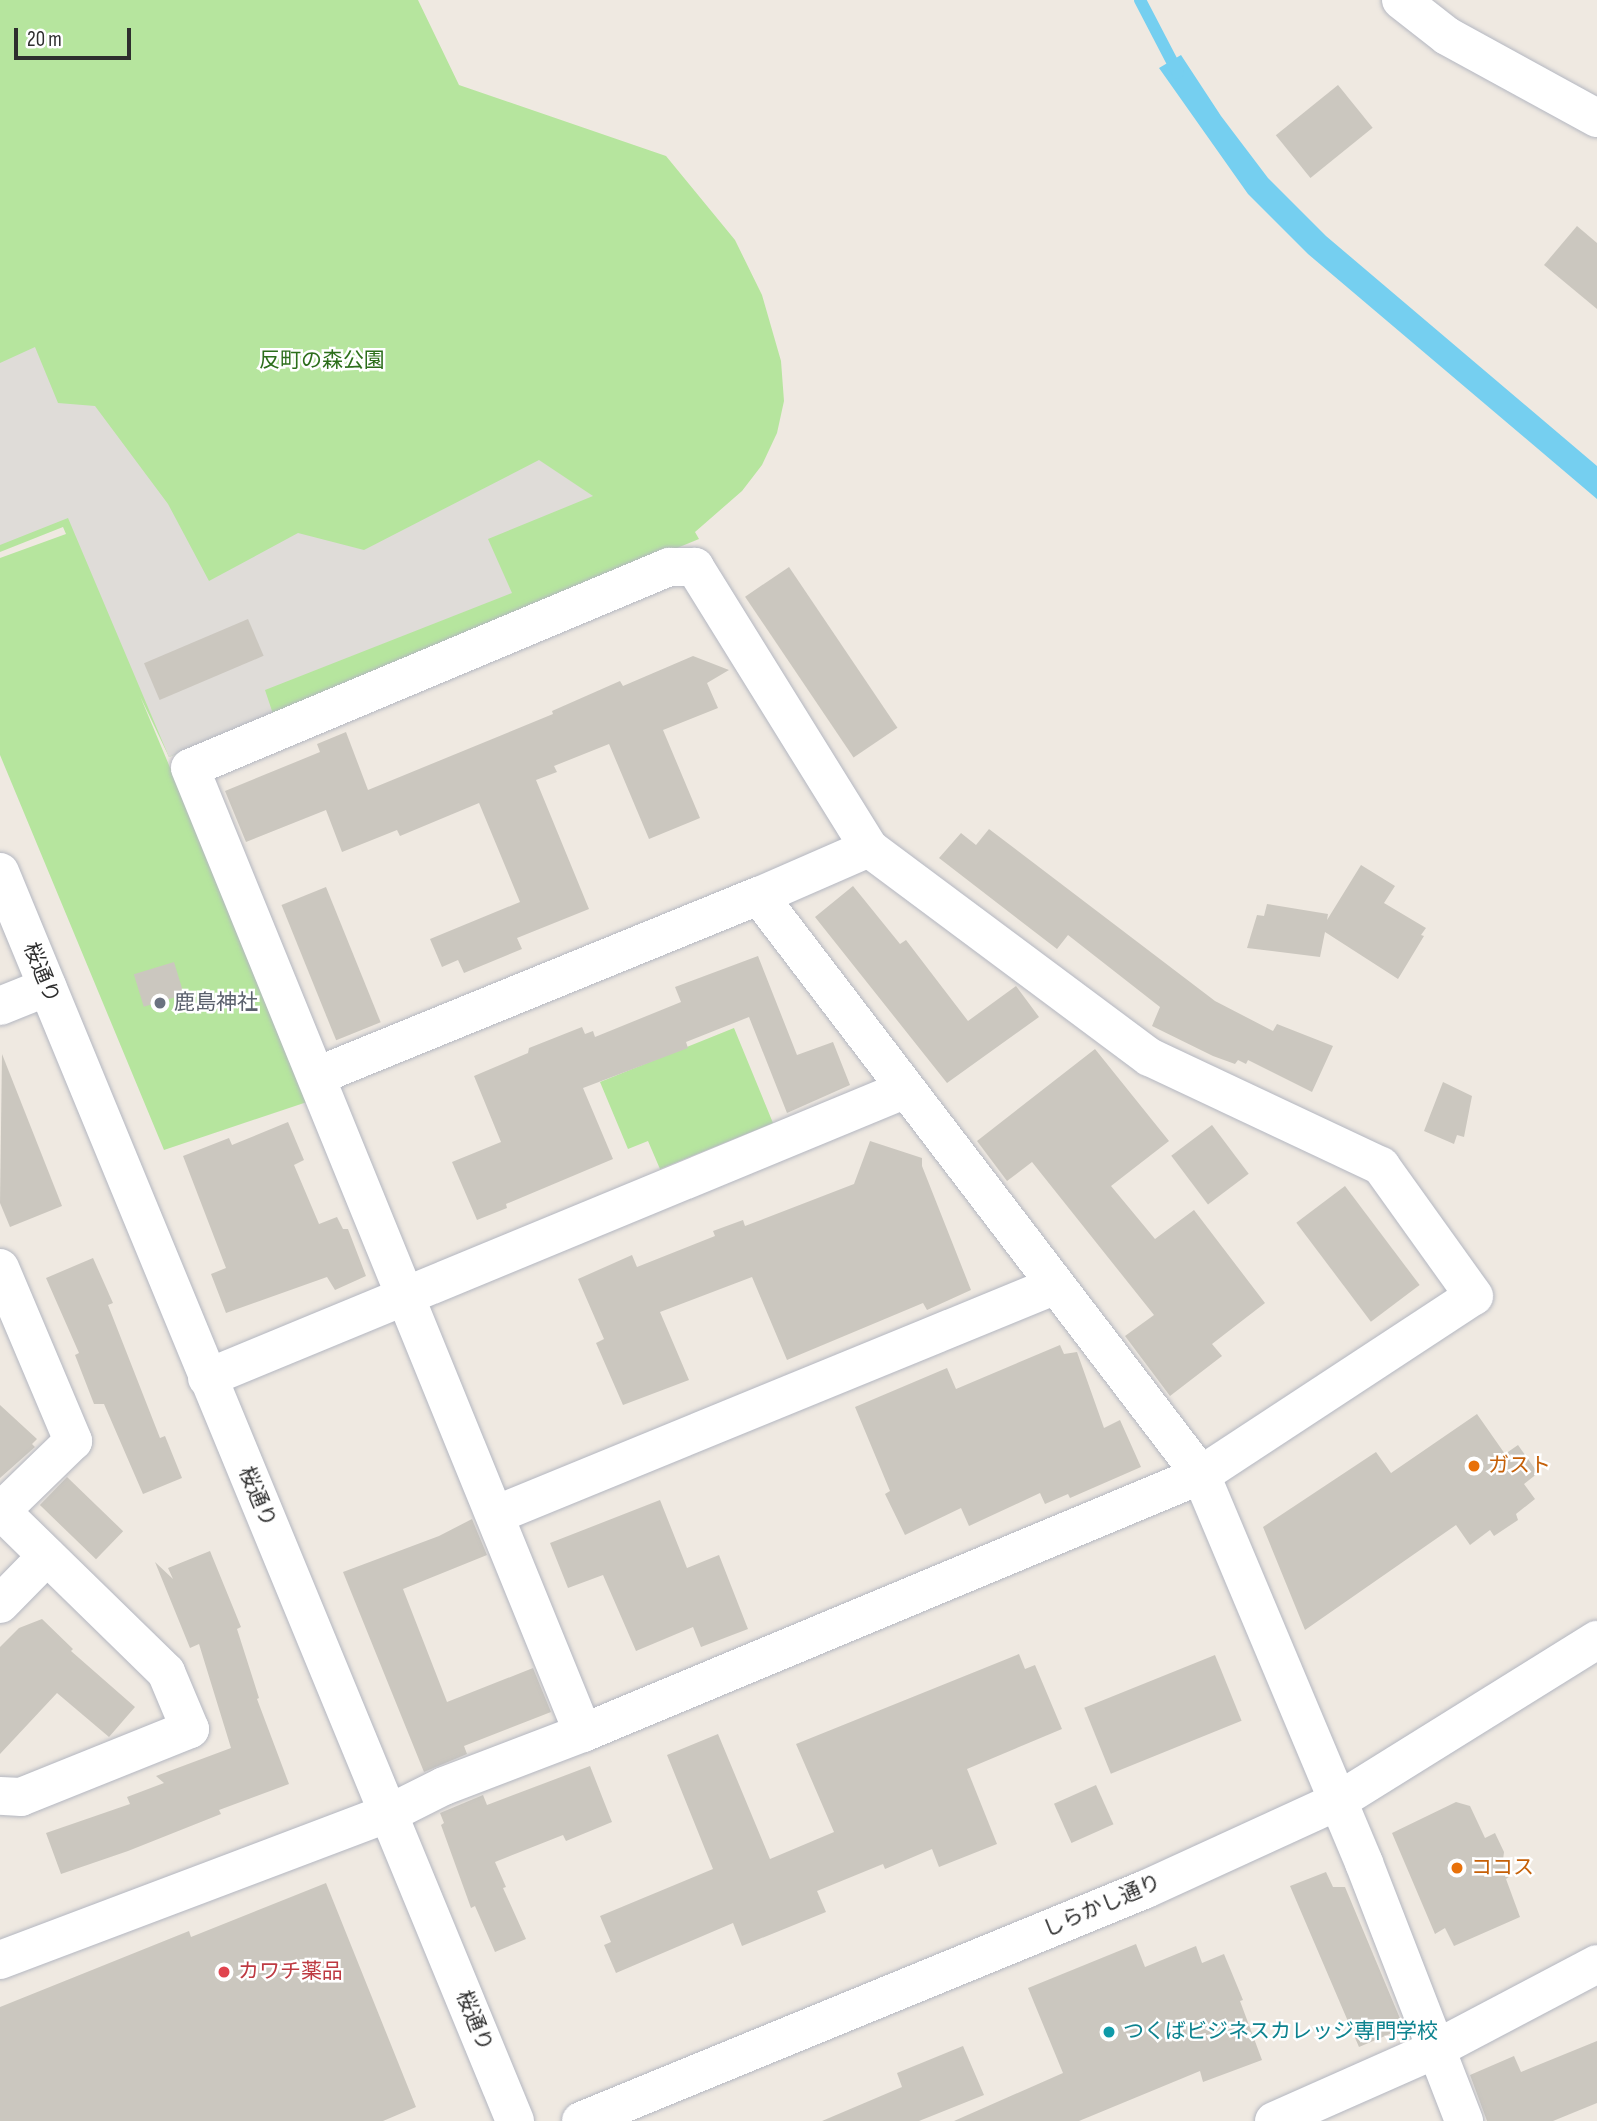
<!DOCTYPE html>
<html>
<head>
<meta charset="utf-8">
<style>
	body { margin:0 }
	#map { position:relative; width:1597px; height:2121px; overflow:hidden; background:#efe9e1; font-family:"Sofia Sans Condensed","Noto Sans JP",sans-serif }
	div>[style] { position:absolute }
	.green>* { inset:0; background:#b6e59e }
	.plaza>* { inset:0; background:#dfdcd8 }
	.water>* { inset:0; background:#75cff0 }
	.stream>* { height:12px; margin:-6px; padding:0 6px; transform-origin:6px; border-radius:6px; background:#75cff0 }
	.building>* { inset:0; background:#cbc7bf; transform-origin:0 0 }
	.roads { filter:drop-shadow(0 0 2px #b4b7c1) drop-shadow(0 0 2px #b4b7c1) }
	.minor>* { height:38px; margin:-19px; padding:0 19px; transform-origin:19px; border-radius:19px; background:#fff }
	.tertiary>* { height:38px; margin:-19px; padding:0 19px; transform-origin:19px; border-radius:19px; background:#fff }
	.dots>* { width:19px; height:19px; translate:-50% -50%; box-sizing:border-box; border:4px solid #fff; border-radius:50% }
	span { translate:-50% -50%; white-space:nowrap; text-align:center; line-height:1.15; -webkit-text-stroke:5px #fff; paint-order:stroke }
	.park-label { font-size:21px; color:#2c6e1b }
	.street-label { font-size:21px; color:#2e2e2e }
	.worship-label { font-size:21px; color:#5b616d }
	.left { translate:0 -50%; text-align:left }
	.food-label { font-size:21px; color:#c56008 }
	.health-label { font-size:21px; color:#be3a42 }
	.culture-label { font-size:21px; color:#0d838f }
	.scale { position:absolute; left:14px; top:28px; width:117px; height:32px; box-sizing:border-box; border:4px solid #2e2e2e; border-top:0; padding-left:9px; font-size:21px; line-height:24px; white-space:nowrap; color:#2e2e2e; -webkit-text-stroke:5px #fff; paint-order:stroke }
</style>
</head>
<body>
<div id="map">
	<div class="green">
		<i style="clip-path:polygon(0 0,418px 0,459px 85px,666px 156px,735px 240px,762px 295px,781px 361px,784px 401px,777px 433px,762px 465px,742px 491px,695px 532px,699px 539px,169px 757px,140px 696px,310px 1101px,164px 1150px,0 755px,0 558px,66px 534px,63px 527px,0 552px)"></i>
		<i style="clip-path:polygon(734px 1028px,773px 1123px,660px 1169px,648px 1141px,628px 1149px,600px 1082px)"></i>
	</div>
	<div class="plaza">
		<i style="clip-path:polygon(35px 347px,58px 403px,95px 406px,168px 504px,209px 581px,298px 533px,364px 550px,539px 460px,593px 496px,488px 539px,512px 593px,265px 690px,273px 714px,169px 757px,68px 518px,0 545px,0 363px)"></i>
	</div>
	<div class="water">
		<i style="clip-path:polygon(1181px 55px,1221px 116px,1268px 178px,1326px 236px,1597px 466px,1597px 499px,1308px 254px,1248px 194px,1159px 68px)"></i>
	</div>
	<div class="stream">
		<i style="left:1140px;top:0;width:82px;rotate:62.5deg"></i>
	</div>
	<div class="building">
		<i style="left:1338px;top:85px;width:55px;height:80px;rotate:51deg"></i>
		<i style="clip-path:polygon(1577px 226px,1597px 243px,1597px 309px,1544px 265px)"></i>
		<i style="left:789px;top:567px;width:194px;height:53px;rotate:56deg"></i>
		<i style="left:248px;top:619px;width:40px;height:113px;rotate:67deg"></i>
		<i style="clip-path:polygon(693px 656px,729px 670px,707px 683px,718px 708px,663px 730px,700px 818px,649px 839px,609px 744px,554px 766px,557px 772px,536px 780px,589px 909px,517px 938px,522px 949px,464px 973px,458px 960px,442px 967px,430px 939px,520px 902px,479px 803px,400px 836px,397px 830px,342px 852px,326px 810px,246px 842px,225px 791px,320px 752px,317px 744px,346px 732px,368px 790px,553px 714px,552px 711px,620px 681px,623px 686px)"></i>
		<i style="clip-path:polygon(989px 829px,1215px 1001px,1273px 1031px,1277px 1024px,1333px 1046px,1312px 1092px,1248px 1060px,1246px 1064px,1238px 1060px,1235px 1064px,1213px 1056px,1152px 1026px,1160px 1007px,1068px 935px,1057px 949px,939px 858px,961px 833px,976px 845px)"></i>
		<i style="clip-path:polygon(1361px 865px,1395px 886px,1384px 903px,1426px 928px,1421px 935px,1424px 936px,1398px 979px,1325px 932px,1320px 957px,1247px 948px,1257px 915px,1264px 916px,1267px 904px,1328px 914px,1327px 920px)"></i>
		<i style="clip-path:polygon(853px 886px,900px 944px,906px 940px,968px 1021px,1016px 986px,1039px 1017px,947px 1083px,815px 917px)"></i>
		<i style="left:326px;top:887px;width:146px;height:48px;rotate:68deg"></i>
		<i style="clip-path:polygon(758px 956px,797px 1055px,833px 1042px,850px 1085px,787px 1113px,749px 1017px,686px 1042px,688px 1048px,583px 1088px,613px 1159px,506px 1204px,507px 1208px,477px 1220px,452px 1162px,501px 1142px,474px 1076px,528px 1053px,529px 1048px,582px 1027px,585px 1034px,593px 1031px,595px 1037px,681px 1002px,675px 987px)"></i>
		<i style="left:174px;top:962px;width:34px;height:42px;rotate:73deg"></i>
		<i style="clip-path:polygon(1095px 1049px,1169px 1141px,1111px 1186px,1155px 1239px,1194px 1210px,1265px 1303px,1212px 1344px,1222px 1356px,1170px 1396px,1125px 1336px,1154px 1315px,1032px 1162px,1007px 1181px,977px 1141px)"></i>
		<i style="clip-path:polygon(2px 1054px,62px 1206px,10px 1227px,0 1203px)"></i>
		<i style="clip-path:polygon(1443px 1082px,1472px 1096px,1464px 1137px,1457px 1135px,1454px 1144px,1424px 1131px)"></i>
		<i style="clip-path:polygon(288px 1122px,304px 1160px,294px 1165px,319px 1224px,337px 1217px,343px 1229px,348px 1229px,366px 1276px,335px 1290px,327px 1277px,226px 1313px,211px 1274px,226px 1268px,183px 1156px,229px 1138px,232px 1145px)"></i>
		<i style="left:1212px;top:1125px;width:61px;height:51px;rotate:53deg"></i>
		<i style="clip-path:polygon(870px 1141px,922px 1158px,922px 1166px,971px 1290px,927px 1310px,923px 1303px,787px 1360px,752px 1277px,660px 1312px,689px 1380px,623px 1405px,596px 1343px,604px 1339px,578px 1279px,632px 1255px,637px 1267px,715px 1236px,713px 1231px,743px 1220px,745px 1226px,854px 1184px)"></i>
		<i style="left:1345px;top:1186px;width:124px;height:61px;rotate:53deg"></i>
		<i style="clip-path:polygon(93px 1258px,113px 1303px,108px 1305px,160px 1438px,165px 1436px,182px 1478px,143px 1494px,104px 1404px,94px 1404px,75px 1355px,79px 1353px,46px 1278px)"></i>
		<i style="clip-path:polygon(1060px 1345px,1064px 1354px,1077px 1352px,1104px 1428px,1120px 1420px,1141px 1467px,1070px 1498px,1068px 1494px,1045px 1504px,1040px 1493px,969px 1526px,961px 1508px,905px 1535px,885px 1494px,890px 1491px,855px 1407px,947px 1368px,956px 1389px)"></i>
		<i style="clip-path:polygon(0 1405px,37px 1439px,32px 1444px,35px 1447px,0 1478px)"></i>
		<i style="clip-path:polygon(1477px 1414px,1505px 1454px,1518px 1445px,1538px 1473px,1524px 1484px,1535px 1499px,1516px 1514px,1518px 1520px,1494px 1536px,1490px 1530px,1470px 1545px,1456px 1525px,1305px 1630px,1263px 1527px,1376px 1452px,1391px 1473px)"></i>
		<i style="left:67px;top:1477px;width:78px;height:39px;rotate:44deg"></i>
		<i style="clip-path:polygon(660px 1500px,687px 1568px,719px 1555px,748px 1629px,701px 1647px,693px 1627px,636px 1651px,603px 1575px,568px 1588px,550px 1543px)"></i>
		<i style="clip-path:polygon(472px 1519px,487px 1555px,403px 1589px,447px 1702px,533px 1668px,551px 1712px,464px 1746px,467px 1754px,424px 1772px,343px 1572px,439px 1536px)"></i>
		<i style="clip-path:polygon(210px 1551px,241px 1627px,237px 1629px,259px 1698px,257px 1699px,289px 1784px,219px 1810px,221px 1814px,128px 1851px,61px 1874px,46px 1833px,130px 1804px,127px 1797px,164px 1783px,156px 1776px,231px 1748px,199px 1644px,190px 1648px,155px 1562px,173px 1579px,168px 1568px)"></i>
		<i style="clip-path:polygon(42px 1619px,73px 1649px,71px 1651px,135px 1707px,109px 1737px,57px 1693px,0 1754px,0 1647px,19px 1628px)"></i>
		<i style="clip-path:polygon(1019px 1654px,1025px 1669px,1035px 1665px,1062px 1729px,967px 1769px,997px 1844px,939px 1867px,932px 1849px,885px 1869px,883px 1864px,817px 1891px,826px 1912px,742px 1946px,733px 1923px,616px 1973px,604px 1945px,611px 1942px,600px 1916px,713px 1869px,667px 1755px,718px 1734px,770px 1859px,834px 1832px,796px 1744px)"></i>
		<i style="left:1215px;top:1655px;width:71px;height:141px;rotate:68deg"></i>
		<i style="clip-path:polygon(590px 1766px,612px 1822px,566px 1841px,563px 1835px,495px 1862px,506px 1887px,503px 1888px,526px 1939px,495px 1952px,475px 1906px,471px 1908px,441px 1825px,444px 1823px,440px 1813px,483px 1795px,487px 1805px)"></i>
		<i style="left:1096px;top:1785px;width:43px;height:46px;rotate:66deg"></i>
		<i style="clip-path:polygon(1456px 1802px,1470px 1806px,1485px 1838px,1495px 1833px,1504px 1852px,1503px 1860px,1510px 1876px,1506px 1879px,1520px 1917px,1454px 1946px,1445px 1928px,1435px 1934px,1392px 1833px)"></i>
		<i style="clip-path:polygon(1326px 1872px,1333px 1887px,1345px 1887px,1404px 2028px,1359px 2047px,1290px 1886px)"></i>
		<i style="clip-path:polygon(326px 1883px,416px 2107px,383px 2121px,0 2121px,0 2007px,189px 1931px,191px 1937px)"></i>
		<i style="clip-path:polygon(1136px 1944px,1145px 1967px,1196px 1946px,1202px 1963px,1224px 1954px,1243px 2000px,1240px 2001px,1262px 2060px,1203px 2082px,1200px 2071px,1079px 2121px,954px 2121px,1063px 2073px,1028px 1988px)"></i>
		<i style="clip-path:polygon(1597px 2041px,1597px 2103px,1553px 2121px,1487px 2121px,1470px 2075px,1514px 2056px,1521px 2072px)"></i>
		<i style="clip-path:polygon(963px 2046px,984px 2095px,919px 2121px,822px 2121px,902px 2087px,897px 2073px)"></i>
	</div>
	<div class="roads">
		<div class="minor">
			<i style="left:1401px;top:0;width:58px;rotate:38deg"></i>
			<i style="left:1447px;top:36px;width:171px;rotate:28.7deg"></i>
			<i style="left:759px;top:896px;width:728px;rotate:52.64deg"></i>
			<i style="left:1201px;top:1475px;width:421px;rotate:67.2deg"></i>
			<i style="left:1364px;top:1863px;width:277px;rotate:68.8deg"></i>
			<i style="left:0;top:1006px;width:51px;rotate:-22deg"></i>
			<i style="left:317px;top:1076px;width:477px;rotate:-22.2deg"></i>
			<i style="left:759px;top:896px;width:120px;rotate:-23.6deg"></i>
			<i style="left:0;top:1268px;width:188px;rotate:67.1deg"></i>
			<i style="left:73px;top:1441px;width:100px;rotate:135.8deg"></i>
			<i style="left:207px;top:1378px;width:756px;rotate:-22.46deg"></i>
			<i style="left:0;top:1510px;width:232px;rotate:44.3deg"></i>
			<i style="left:166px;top:1672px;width:62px;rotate:67.2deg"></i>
			<i style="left:190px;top:1729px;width:182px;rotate:158.1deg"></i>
			<i style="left:21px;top:1797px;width:21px;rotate:-177deg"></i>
			<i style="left:495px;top:1515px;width:606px;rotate:-22.29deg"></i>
			<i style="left:0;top:1604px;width:67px;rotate:-45.6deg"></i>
			<i style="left:390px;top:1813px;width:60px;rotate:-26.6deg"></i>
			<i style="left:444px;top:1786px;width:149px;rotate:-20.9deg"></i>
			<i style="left:583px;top:1733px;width:670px;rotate:-22.66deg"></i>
			<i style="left:1201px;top:1475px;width:326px;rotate:-33.3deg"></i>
			<i style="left:1474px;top:1296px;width:160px;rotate:-125.6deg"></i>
			<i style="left:1381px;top:1166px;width:256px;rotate:-154.8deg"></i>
			<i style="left:1149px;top:1057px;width:349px;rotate:-143.3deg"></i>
			<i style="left:869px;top:848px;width:331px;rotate:-121.8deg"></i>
			<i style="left:695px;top:567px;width:26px;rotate:180deg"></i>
			<i style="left:669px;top:567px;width:519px;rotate:157.24deg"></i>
			<i style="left:190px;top:768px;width:1042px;rotate:67.84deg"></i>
			<i style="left:1274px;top:2121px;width:175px;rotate:-23.9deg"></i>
			<i style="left:1434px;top:2050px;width:184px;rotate:-27.8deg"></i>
		</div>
		<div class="tertiary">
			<i style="left:0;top:872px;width:1351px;rotate:67.59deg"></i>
			<i style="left:0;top:1960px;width:417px;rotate:-20.7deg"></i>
			<i style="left:581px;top:2121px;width:611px;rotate:-22.32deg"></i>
			<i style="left:1146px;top:1889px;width:211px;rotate:-24.6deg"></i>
			<i style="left:1338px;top:1801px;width:305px;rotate:-31.9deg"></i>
		</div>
	</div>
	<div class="dots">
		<i style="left:160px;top:1003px;background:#6b7280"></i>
		<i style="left:1474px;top:1466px;background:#e8710a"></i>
		<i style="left:1457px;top:1868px;background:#e8710a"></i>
		<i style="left:224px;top:1972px;background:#e0444e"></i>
		<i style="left:1109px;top:2032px;background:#0f9aa8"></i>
	</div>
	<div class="park-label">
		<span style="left:322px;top:361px">反町の森公園</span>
	</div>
	<div class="street-label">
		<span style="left:41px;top:973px;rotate:68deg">桜通り</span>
		<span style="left:257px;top:1497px;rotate:67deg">桜通り</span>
		<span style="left:1102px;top:1906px;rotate:-23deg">しらかし通り</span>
		<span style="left:474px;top:2021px;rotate:68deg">桜通り</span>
	</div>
	<div class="worship-label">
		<span class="left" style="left:174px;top:1003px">鹿島神社</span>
	</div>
	<div class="food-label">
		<span class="left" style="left:1488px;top:1466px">ガスト</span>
		<span class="left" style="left:1471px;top:1868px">ココス</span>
	</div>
	<div class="health-label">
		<span class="left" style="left:238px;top:1972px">カワチ薬品</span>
	</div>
	<div class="culture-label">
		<span class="left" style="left:1123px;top:2032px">つくばビジネスカレッジ専門学校</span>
	</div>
	<div class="scale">20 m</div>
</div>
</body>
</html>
